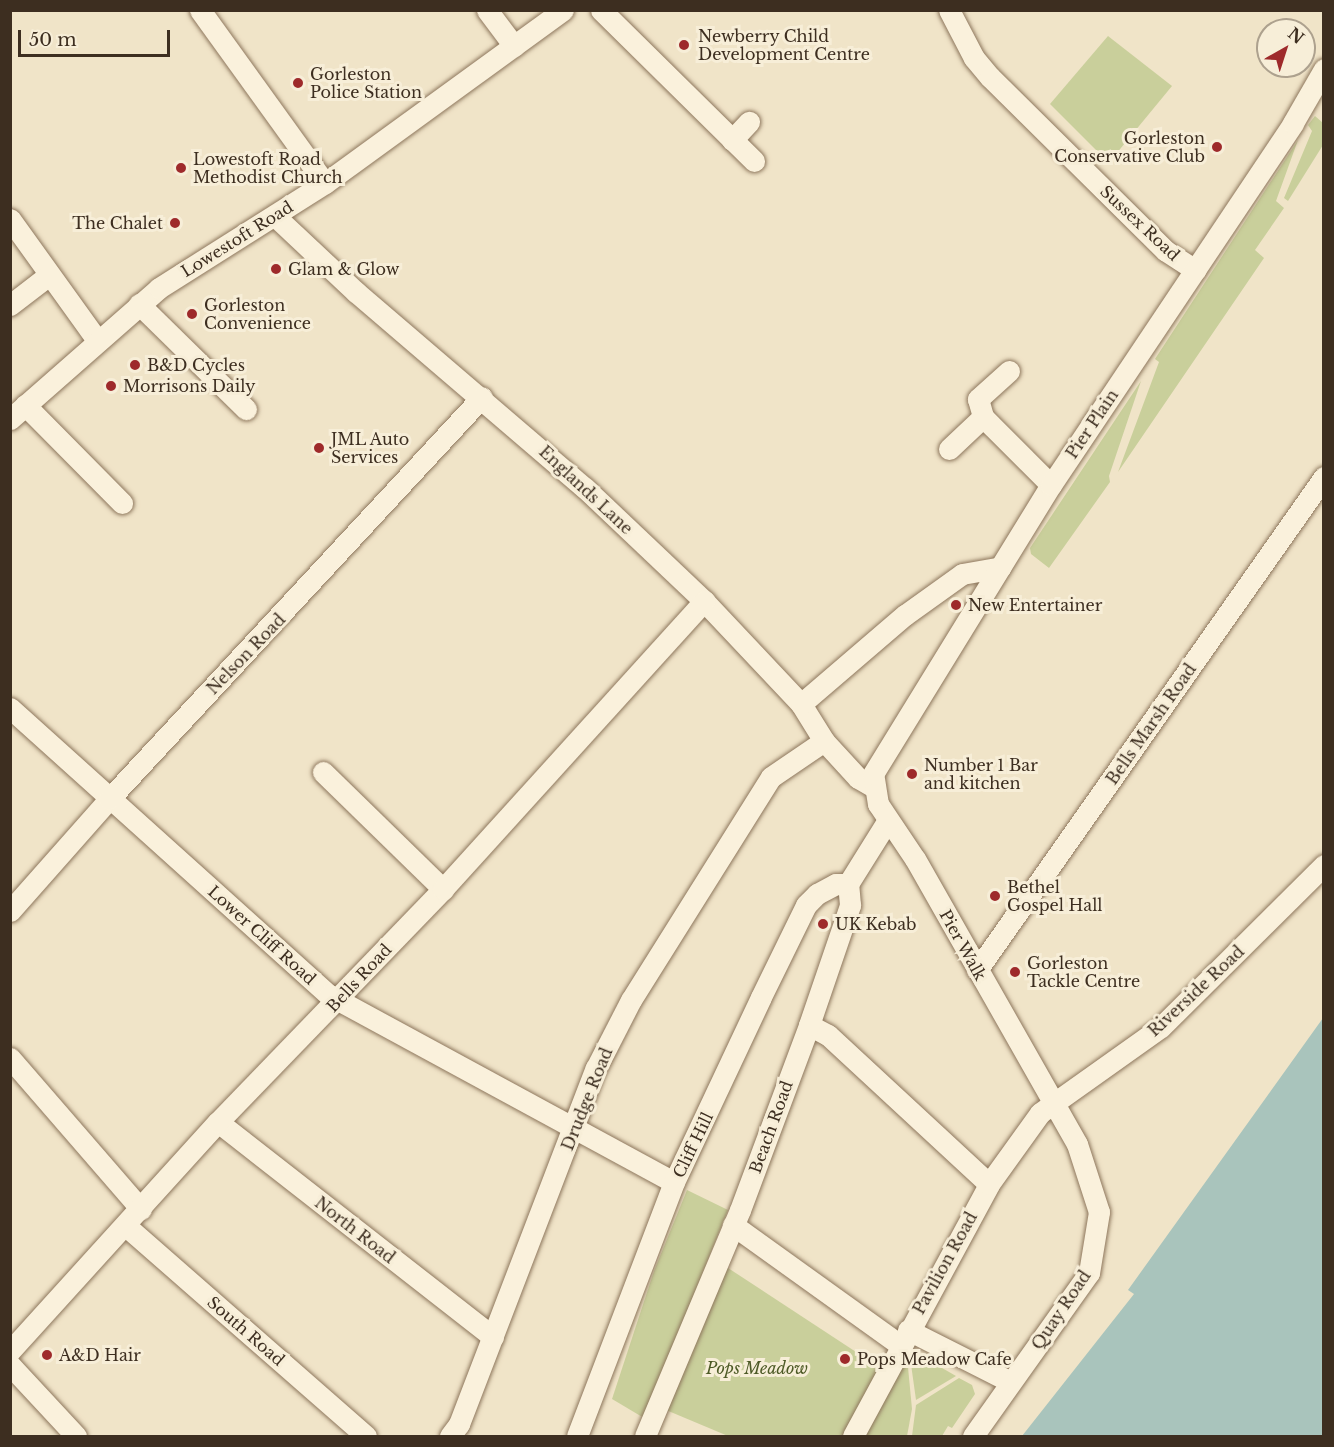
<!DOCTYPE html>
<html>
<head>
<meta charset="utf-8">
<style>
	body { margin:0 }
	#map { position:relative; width:1334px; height:1447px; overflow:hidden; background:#f0e4c8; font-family:"Libre Baskerville",serif }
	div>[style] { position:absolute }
	.green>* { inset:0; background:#c9cf9b }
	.water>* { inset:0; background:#a9c4bc }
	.roads { filter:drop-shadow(0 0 2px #8d765c) drop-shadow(0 0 2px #8d765c) }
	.minor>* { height:21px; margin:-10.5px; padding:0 10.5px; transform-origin:10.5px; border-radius:10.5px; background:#faf1dc }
	.dots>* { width:16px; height:16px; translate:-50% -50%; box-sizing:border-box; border:3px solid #f7eed8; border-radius:50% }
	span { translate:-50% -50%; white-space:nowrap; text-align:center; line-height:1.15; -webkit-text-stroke:6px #f7eed8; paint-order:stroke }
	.poi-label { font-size:16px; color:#3d2e20 }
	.left { translate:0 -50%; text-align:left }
	.right { translate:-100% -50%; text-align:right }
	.street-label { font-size:16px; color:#3d2e20 }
	.park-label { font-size:16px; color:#4d5a26; font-style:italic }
	.frame { position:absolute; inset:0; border:12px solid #3d2e20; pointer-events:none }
	.north { position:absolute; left:1256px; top:18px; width:60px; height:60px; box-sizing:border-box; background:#f7eed8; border:2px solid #ada18e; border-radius:50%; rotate:39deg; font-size:16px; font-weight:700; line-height:24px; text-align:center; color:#3d2e20 }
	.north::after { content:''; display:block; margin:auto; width:21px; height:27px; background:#9e2a2b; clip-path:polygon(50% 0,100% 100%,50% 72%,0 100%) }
	.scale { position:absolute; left:18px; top:30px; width:152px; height:27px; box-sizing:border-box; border:3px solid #3d2e20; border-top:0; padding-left:8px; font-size:18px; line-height:21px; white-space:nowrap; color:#3d2e20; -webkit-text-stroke:4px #f7eed8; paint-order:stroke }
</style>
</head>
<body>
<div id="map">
	<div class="green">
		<i style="clip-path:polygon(1108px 36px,1172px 86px,1116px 154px,1105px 159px,1050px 104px)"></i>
		<i style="clip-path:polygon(1315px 116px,1323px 123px,1323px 145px,1288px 201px,1284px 198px,1312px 131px,1308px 125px)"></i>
		<i style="clip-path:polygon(1298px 140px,1276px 201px,1284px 208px,1255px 250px,1264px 258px,1118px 472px,1159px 362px,1155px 359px)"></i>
		<i style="clip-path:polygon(1141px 381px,1109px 476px,1110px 482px,1049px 568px,1031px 554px,1030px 548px)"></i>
		<i style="clip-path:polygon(687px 1190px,728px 1210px,644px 1418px,612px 1399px,654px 1271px)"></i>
		<i style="clip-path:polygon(725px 1266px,882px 1369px,844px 1436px,728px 1436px,666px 1410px)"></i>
		<i style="clip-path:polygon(916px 1353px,956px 1376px,916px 1400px,910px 1357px)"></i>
		<i style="clip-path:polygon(907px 1357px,912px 1409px,907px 1436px,863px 1436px)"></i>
		<i style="clip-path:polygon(959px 1378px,972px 1385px,975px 1394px,952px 1428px,948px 1426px,942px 1436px,912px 1436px,916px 1405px)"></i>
	</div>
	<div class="water">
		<i style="clip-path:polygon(1323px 1018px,1323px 1436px,1022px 1436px,1134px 1294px,1128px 1290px)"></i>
	</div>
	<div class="roads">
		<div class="minor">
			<i style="left:200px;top:10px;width:213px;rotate:54.2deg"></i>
			<i style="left:487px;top:10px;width:45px;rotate:53.1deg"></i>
			<i style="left:601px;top:10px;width:215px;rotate:44.6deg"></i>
			<i style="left:949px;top:10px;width:54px;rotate:62.5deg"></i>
			<i style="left:974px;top:58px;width:25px;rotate:50deg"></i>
			<i style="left:990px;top:77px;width:247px;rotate:44.7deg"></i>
			<i style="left:1166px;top:251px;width:35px;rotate:33deg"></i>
			<i style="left:732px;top:140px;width:25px;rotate:-47deg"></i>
			<i style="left:276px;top:217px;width:110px;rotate:43.2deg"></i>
			<i style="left:356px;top:292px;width:301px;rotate:40.6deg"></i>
			<i style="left:585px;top:488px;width:164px;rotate:43.5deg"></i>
			<i style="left:704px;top:601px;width:141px;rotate:46.7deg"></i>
			<i style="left:801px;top:704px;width:44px;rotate:58.1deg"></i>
			<i style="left:824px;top:741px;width:50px;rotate:47.4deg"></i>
			<i style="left:858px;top:778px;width:16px;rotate:30deg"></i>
			<i style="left:10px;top:219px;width:149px;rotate:54.3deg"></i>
			<i style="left:139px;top:304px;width:150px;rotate:44.5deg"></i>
			<i style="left:10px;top:305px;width:49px;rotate:-37.6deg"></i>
			<i style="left:1009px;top:371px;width:42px;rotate:137.9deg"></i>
			<i style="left:978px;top:399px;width:19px;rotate:74deg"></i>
			<i style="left:983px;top:417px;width:96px;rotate:45deg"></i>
			<i style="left:25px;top:405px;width:138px;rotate:45.3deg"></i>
			<i style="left:10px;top:419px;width:198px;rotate:-41.3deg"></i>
			<i style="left:159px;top:288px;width:196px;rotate:-32.3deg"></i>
			<i style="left:325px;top:183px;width:294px;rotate:-36deg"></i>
			<i style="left:949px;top:449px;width:47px;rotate:-43.3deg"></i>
			<i style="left:801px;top:704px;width:137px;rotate:-40.6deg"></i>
			<i style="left:905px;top:615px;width:70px;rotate:-35.7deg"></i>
			<i style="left:962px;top:574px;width:39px;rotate:-10deg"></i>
			<i style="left:10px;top:708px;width:429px;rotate:42deg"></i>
			<i style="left:329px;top:995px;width:392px;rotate:28.5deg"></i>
			<i style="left:323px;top:772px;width:168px;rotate:44.3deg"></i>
			<i style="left:10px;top:911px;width:149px;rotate:-48.5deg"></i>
			<i style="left:109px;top:799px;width:548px;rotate:-47.14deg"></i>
			<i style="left:977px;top:970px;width:603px;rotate:-54.86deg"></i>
			<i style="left:809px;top:1025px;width:21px;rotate:28deg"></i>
			<i style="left:828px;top:1035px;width:219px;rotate:42.8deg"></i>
			<i style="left:10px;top:1058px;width:200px;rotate:49.1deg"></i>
			<i style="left:218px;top:1122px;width:349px;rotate:38deg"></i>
			<i style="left:733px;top:1225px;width:206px;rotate:35.7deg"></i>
			<i style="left:126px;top:1226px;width:319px;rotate:41.2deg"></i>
			<i style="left:908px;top:1330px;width:115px;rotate:26.8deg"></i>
			<i style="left:10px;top:1351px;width:309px;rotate:-47.8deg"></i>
			<i style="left:218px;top:1122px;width:324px;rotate:-46deg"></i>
			<i style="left:443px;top:889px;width:389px;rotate:-47.8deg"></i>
			<i style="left:10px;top:1365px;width:97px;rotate:47.1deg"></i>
			<i style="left:450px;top:1436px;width:15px;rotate:-53deg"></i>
			<i style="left:459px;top:1424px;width:381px;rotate:-69deg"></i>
			<i style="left:596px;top:1068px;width:76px;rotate:-62.8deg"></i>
			<i style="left:631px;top:1000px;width:263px;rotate:-57.9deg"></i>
			<i style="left:771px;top:777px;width:64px;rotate:-34.2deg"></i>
			<i style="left:577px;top:1436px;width:272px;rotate:-69.1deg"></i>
			<i style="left:674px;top:1182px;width:204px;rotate:-64.8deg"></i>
			<i style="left:761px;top:997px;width:102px;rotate:-63.9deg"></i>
			<i style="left:806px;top:905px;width:16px;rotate:-45deg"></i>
			<i style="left:817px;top:894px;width:21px;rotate:-28deg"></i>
			<i style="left:836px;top:884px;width:12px"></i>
			<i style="left:645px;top:1436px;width:245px;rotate:-67.2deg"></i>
			<i style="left:740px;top:1210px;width:197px;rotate:-69.5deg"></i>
			<i style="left:809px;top:1025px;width:127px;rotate:-71.1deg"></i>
			<i style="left:850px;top:905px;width:21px;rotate:-95deg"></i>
			<i style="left:848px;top:884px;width:75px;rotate:-58deg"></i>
			<i style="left:853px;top:1436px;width:286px;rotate:-61.6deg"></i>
			<i style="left:989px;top:1184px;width:87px;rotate:-54.3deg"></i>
			<i style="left:1040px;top:1113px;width:148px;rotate:-35.4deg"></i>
			<i style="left:1161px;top:1027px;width:230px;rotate:-44.8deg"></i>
			<i style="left:973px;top:1436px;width:200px;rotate:-54.6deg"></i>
			<i style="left:1089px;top:1273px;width:62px;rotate:-80.7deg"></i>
			<i style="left:1099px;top:1212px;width:71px;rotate:-107.9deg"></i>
			<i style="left:1077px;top:1144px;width:328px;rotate:-119.6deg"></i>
			<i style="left:915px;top:859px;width:66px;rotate:-123.9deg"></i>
			<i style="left:878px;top:804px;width:30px;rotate:-99deg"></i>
			<i style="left:873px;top:774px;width:339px;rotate:-58.4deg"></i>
			<i style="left:1051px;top:485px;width:435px;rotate:-56.2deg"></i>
			<i style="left:1293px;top:123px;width:62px;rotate:-60.1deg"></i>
		</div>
	</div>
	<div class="dots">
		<i style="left:684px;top:45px;background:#9e2a2b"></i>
		<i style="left:298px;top:83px;background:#9e2a2b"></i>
		<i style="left:1217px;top:147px;background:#9e2a2b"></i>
		<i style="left:181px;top:168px;background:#9e2a2b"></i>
		<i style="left:175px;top:223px;background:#9e2a2b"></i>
		<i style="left:276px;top:269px;background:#9e2a2b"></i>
		<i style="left:192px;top:314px;background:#9e2a2b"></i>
		<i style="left:135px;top:365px;background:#9e2a2b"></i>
		<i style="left:111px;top:386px;background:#9e2a2b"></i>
		<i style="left:319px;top:448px;background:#9e2a2b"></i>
		<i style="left:956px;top:605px;background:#9e2a2b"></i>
		<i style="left:912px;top:774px;background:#9e2a2b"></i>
		<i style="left:995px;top:896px;background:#9e2a2b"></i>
		<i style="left:823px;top:924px;background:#9e2a2b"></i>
		<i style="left:1015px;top:972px;background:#9e2a2b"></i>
		<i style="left:47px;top:1355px;background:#9e2a2b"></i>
		<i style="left:845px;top:1359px;background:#9e2a2b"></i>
	</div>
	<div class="poi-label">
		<span class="left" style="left:698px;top:45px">Newberry Child<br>Development Centre</span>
		<span class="left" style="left:310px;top:83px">Gorleston<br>Police Station</span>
		<span class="right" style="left:1205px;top:147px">Gorleston<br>Conservative Club</span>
		<span class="left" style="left:193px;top:168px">Lowestoft Road<br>Methodist Church</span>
		<span class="right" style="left:163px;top:223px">The Chalet</span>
		<span class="left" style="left:288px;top:269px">Glam &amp; Glow</span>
		<span class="left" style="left:204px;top:314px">Gorleston<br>Convenience</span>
		<span class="left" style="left:147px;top:365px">B&amp;D Cycles</span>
		<span class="left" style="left:123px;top:386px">Morrisons Daily</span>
		<span class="left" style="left:331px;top:448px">JML Auto<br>Services</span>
		<span class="left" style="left:968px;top:605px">New Entertainer</span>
		<span class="left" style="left:924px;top:774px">Number 1 Bar<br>and kitchen</span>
		<span class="left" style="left:1007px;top:896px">Bethel<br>Gospel Hall</span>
		<span class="left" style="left:835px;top:924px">UK Kebab</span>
		<span class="left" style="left:1027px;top:972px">Gorleston<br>Tackle Centre</span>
		<span class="left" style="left:59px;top:1355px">A&amp;D Hair</span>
		<span class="left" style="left:857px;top:1359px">Pops Meadow Cafe</span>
	</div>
	<div class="street-label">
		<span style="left:1140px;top:223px;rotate:43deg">Sussex Road</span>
		<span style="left:237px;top:239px;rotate:-32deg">Lowestoft Road</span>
		<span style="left:1092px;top:424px;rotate:-56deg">Pier Plain</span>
		<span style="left:586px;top:490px;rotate:43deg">Englands Lane</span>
		<span style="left:246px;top:654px;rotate:-46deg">Nelson Road</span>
		<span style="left:1151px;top:724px;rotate:-55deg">Bells Marsh Road</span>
		<span style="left:262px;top:935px;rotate:42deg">Lower Cliff Road</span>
		<span style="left:963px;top:945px;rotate:61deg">Pier Walk</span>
		<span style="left:359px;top:978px;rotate:-47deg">Bells Road</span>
		<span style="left:1196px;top:991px;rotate:-43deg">Riverside Road</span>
		<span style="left:587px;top:1099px;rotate:-68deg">Drudge Road</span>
		<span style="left:771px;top:1127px;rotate:-70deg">Beach Road</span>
		<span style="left:693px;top:1145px;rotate:-64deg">Cliff Hill</span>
		<span style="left:355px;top:1230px;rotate:38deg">North Road</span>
		<span style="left:945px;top:1263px;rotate:-61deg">Pavilion Road</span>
		<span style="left:1061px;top:1310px;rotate:-56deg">Quay Road</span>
		<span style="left:246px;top:1331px;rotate:41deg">South Road</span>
	</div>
	<div class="park-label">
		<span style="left:757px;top:1368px">Pops Meadow</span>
	</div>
	<div class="frame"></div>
	<div class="north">N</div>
	<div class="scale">50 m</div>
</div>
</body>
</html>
